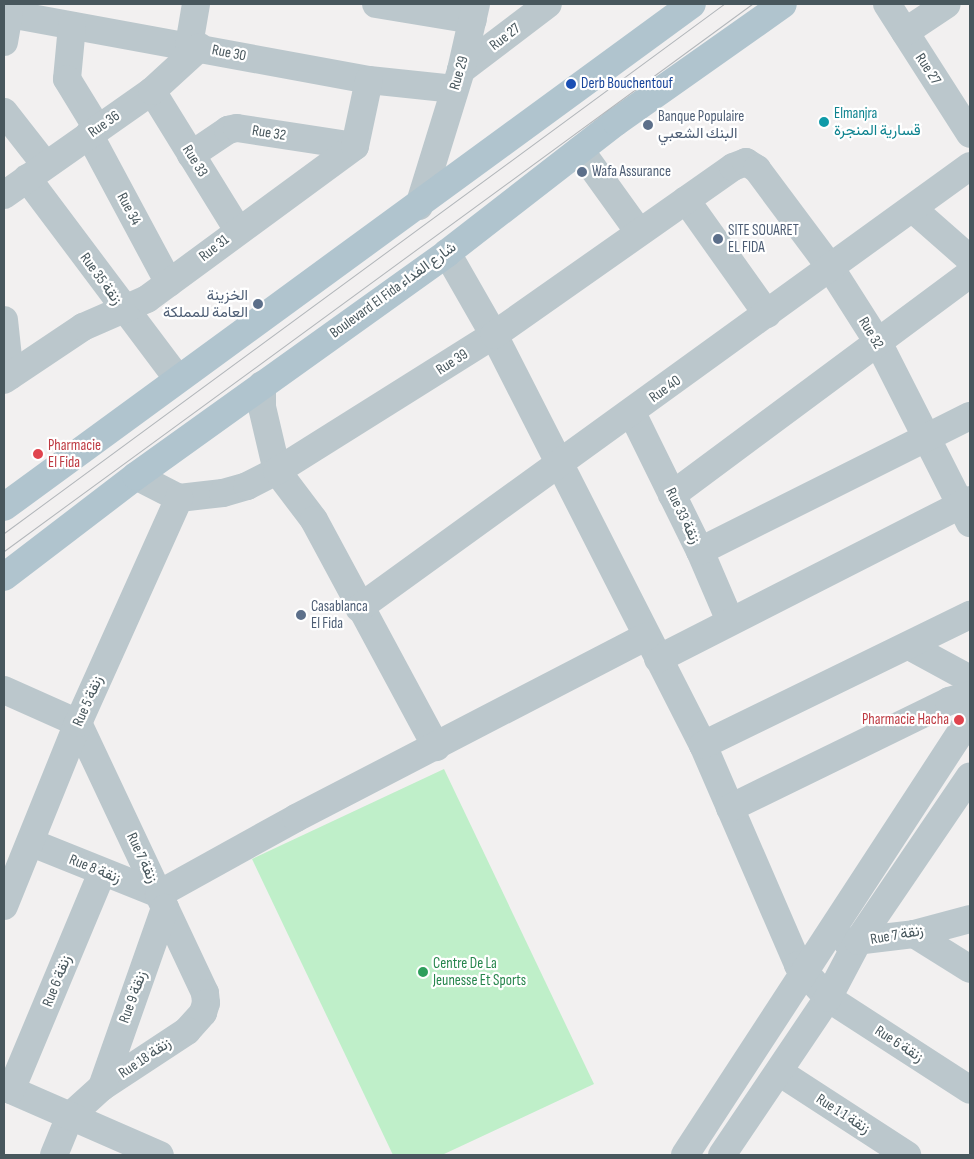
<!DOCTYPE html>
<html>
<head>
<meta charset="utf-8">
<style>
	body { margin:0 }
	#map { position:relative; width:974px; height:1159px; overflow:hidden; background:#f2f0f0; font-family:"Sofia Sans Condensed",Vazirmatn,sans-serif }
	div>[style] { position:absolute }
	.green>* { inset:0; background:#bfefc9 }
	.minor>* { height:28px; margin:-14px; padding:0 14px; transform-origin:14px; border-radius:14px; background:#bbc7cc }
	.major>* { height:28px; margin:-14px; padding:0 14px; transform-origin:14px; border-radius:14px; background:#b0c4ce }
	.tram>* { height:1px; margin:-0.5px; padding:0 0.5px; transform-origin:0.5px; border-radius:0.5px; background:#b2b6ba }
	.dots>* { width:14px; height:14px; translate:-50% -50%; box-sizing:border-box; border:2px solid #fff; border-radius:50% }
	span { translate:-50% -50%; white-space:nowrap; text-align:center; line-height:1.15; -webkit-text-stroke:4.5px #fff; paint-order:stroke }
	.street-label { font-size:15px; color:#48575d }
	.transit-label { font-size:15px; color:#164399 }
	.left { translate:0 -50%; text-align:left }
	.culture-label { font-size:15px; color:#0d838f }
	.service-label { font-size:15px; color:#4e5e75 }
	.right { translate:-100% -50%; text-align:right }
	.health-label { font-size:15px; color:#be3a42 }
	.leisure-label { font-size:15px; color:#27864d }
	.frame { position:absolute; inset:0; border:5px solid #48575d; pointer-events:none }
</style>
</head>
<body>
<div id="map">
	<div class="green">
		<i style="clip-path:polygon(444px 769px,594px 1084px,442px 1155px,393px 1155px,252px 859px)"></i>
	</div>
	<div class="minor">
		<i style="left:376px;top:4px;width:98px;rotate:9.4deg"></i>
		<i style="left:887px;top:4px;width:154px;rotate:57.4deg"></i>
		<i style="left:4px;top:13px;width:371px;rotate:10.4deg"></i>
		<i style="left:369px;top:80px;width:86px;rotate:6deg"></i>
		<i style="left:72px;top:26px;width:53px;rotate:95.4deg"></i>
		<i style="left:67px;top:79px;width:57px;rotate:58.5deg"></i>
		<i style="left:905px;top:32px;width:50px;rotate:-33.7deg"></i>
		<i style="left:4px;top:42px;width:28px;rotate:-80deg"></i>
		<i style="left:189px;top:45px;width:42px;rotate:-80.3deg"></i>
		<i style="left:461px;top:70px;width:109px;rotate:-37.2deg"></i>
		<i style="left:152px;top:91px;width:163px;rotate:58.3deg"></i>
		<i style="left:4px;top:112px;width:65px;rotate:51.9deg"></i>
		<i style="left:89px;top:134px;width:169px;rotate:61.8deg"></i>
		<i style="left:580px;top:150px;width:101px;rotate:54.3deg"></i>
		<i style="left:191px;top:155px;width:45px;rotate:-34deg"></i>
		<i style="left:228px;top:130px;width:9px;rotate:-13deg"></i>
		<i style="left:237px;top:128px;width:119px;rotate:8.7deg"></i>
		<i style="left:27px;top:178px;width:251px;rotate:53.1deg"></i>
		<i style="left:4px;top:195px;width:181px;rotate:-35.1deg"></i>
		<i style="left:152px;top:91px;width:65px;rotate:-42.5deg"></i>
		<i style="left:686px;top:200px;width:140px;rotate:54.6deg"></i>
		<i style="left:419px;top:206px;width:142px;rotate:-72.8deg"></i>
		<i style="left:461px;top:70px;width:68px;rotate:-77.2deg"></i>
		<i style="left:913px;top:209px;width:76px;rotate:41.3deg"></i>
		<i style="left:447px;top:253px;width:95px;rotate:60.2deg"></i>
		<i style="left:494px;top:335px;width:460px;rotate:63deg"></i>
		<i style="left:703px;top:745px;width:240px;rotate:66.6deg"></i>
		<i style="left:798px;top:965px;width:45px;rotate:47.7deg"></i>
		<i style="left:828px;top:998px;width:169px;rotate:32.9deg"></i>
		<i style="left:4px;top:320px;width:56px;rotate:83.9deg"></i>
		<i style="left:4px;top:380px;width:95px;rotate:-33.9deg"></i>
		<i style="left:83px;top:327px;width:70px;rotate:-23.6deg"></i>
		<i style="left:147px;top:299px;width:258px;rotate:-36.3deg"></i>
		<i style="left:355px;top:146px;width:67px;rotate:-78deg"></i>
		<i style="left:262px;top:385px;width:22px;rotate:90deg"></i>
		<i style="left:262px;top:407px;width:66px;rotate:76.8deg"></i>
		<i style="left:277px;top:471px;width:61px;rotate:52.9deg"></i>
		<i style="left:314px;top:520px;width:258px;rotate:61.7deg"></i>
		<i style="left:632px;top:413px;width:154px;rotate:63.8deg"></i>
		<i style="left:700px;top:551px;width:76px;rotate:66.8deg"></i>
		<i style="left:136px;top:476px;width:48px;rotate:27.1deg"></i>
		<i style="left:179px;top:498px;width:44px;rotate:-6.5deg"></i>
		<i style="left:223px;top:493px;width:25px;rotate:-16deg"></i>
		<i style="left:247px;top:486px;width:34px;rotate:-27deg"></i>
		<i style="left:277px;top:471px;width:256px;rotate:-32.1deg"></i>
		<i style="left:494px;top:335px;width:292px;rotate:-35.1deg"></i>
		<i style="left:733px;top:167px;width:14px;rotate:-21deg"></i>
		<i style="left:746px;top:162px;width:13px;rotate:32deg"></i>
		<i style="left:757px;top:169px;width:122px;rotate:53.3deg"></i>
		<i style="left:830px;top:267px;width:91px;rotate:57.5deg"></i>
		<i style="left:879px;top:344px;width:201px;rotate:63.1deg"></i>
		<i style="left:672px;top:495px;width:371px;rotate:-36.6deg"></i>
		<i style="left:700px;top:551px;width:302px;rotate:-26.6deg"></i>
		<i style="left:359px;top:608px;width:754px;rotate:-35.88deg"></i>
		<i style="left:909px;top:646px;width:69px;rotate:28.4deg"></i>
		<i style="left:658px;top:659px;width:350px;rotate:-27deg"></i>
		<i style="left:4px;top:690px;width:81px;rotate:24deg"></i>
		<i style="left:78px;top:723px;width:298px;rotate:64.8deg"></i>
		<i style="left:205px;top:993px;width:10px;rotate:84deg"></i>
		<i style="left:206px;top:1003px;width:10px;rotate:107deg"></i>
		<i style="left:203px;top:1013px;width:24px;rotate:132deg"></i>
		<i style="left:187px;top:1031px;width:102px;rotate:146.6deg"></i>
		<i style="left:102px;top:1087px;width:43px;rotate:137.8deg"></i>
		<i style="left:70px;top:1116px;width:42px;rotate:112.3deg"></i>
		<i style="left:703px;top:745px;width:297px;rotate:-26deg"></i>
		<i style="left:730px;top:808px;width:244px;rotate:-26deg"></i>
		<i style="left:949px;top:701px;width:22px;rotate:-16deg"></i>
		<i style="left:32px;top:843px;width:137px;rotate:21.9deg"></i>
		<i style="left:159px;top:894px;width:157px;rotate:-29deg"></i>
		<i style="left:296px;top:818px;width:395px;rotate:-27.4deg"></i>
		<i style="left:4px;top:906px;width:197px;rotate:-68deg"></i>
		<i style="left:78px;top:723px;width:247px;rotate:-65.8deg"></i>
		<i style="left:914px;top:934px;width:66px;rotate:32deg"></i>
		<i style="left:847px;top:942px;width:67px;rotate:-6.8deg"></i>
		<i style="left:914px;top:934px;width:58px;rotate:-15deg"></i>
		<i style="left:779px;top:1072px;width:153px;rotate:33deg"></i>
		<i style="left:4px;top:1087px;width:170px;rotate:23.6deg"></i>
		<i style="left:102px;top:1087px;width:190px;rotate:-70.6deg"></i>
		<i style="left:11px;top:1090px;width:236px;rotate:-67.3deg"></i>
		<i style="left:685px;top:1155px;width:522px;rotate:-56.89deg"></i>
		<i style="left:722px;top:1155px;width:189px;rotate:-56deg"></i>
		<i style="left:828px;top:998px;width:64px;rotate:-62.2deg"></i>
		<i style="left:858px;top:941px;width:199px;rotate:-55.8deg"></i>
	</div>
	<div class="major">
		<i style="left:4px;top:507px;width:852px;rotate:-36.17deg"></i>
		<i style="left:4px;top:577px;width:166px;rotate:-37.4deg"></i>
		<i style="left:136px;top:476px;width:383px;rotate:-35.6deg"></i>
		<i style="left:447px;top:253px;width:214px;rotate:-37.8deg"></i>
		<i style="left:616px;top:122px;width:204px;rotate:-35.2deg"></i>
	</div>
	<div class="tram">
		<i style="left:4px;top:533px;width:893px;rotate:-36.31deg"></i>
		<i style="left:4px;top:551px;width:927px;rotate:-36.18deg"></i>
	</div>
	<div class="dots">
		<i style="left:571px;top:84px;background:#1a4fb4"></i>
		<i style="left:824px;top:122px;background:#0f9aa8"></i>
		<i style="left:648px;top:125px;background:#5c6f8a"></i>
		<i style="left:582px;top:172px;background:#5c6f8a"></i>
		<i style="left:718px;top:239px;background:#5c6f8a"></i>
		<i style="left:258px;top:304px;background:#5c6f8a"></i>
		<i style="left:38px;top:454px;background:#e0444e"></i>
		<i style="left:301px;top:615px;background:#5c6f8a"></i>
		<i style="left:959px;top:720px;background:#e0444e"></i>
		<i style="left:423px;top:972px;background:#2e9e5b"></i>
	</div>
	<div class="street-label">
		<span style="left:505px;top:37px;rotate:-38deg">Rue 27</span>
		<span style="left:229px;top:53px;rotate:11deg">Rue 30</span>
		<span style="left:928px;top:69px;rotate:57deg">Rue 27</span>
		<span style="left:459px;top:73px;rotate:-74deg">Rue 29</span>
		<span style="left:104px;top:124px;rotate:-35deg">Rue 36</span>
		<span style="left:269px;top:133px;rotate:9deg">Rue 32</span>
		<span style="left:195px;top:161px;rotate:58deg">Rue 33</span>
		<span style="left:129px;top:209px;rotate:62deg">Rue 34</span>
		<span style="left:214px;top:248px;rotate:-38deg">Rue 31</span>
		<span style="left:101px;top:279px;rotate:54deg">Rue 35 زنقة</span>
		<span style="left:393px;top:290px;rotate:-36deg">Boulevard El Fida شارع الفداء</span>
		<span style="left:871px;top:333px;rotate:59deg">Rue 32</span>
		<span style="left:452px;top:362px;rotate:-33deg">Rue 39</span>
		<span style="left:665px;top:389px;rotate:-36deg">Rue 40</span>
		<span style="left:683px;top:516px;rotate:64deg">Rue 33 زنقة</span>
		<span style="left:88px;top:701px;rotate:-66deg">Rue 5 زنقة</span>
		<span style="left:142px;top:858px;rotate:65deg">Rue 7 زنقة</span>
		<span style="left:95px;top:869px;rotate:22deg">Rue 8 زنقة</span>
		<span style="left:897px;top:935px;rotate:-10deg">Rue 7 زنقة</span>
		<span style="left:57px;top:981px;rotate:-68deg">Rue 6 زنقة</span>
		<span style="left:133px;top:997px;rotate:-70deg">Rue 9 زنقة</span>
		<span style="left:899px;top:1044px;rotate:33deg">Rue 6 زنقة</span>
		<span style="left:145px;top:1058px;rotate:-34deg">Rue 18 زنقة</span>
		<span style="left:843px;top:1114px;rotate:33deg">Rue 1 زنقة 1</span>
	</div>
	<div class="transit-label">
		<span class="left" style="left:581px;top:84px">Derb Bouchentouf</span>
	</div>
	<div class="culture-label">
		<span class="left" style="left:834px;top:122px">Elmanjra<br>قسارية المنجرة</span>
	</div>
	<div class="service-label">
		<span class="left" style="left:658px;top:125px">Banque Populaire<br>البنك الشعبي</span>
		<span class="left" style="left:592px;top:172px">Wafa Assurance</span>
		<span class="left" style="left:728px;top:239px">SITE SOUARET<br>EL FIDA</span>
		<span class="right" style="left:248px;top:304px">الخزينة<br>العامة للمملكة</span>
		<span class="left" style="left:311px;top:615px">Casablanca<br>El Fida</span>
	</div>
	<div class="health-label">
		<span class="left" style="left:48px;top:454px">Pharmacie<br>El Fida</span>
		<span class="right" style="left:949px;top:720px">Pharmacie Hacha</span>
	</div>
	<div class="leisure-label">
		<span class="left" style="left:433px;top:972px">Centre De La<br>Jeunesse Et Sports</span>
	</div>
	<div class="frame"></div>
</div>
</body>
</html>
